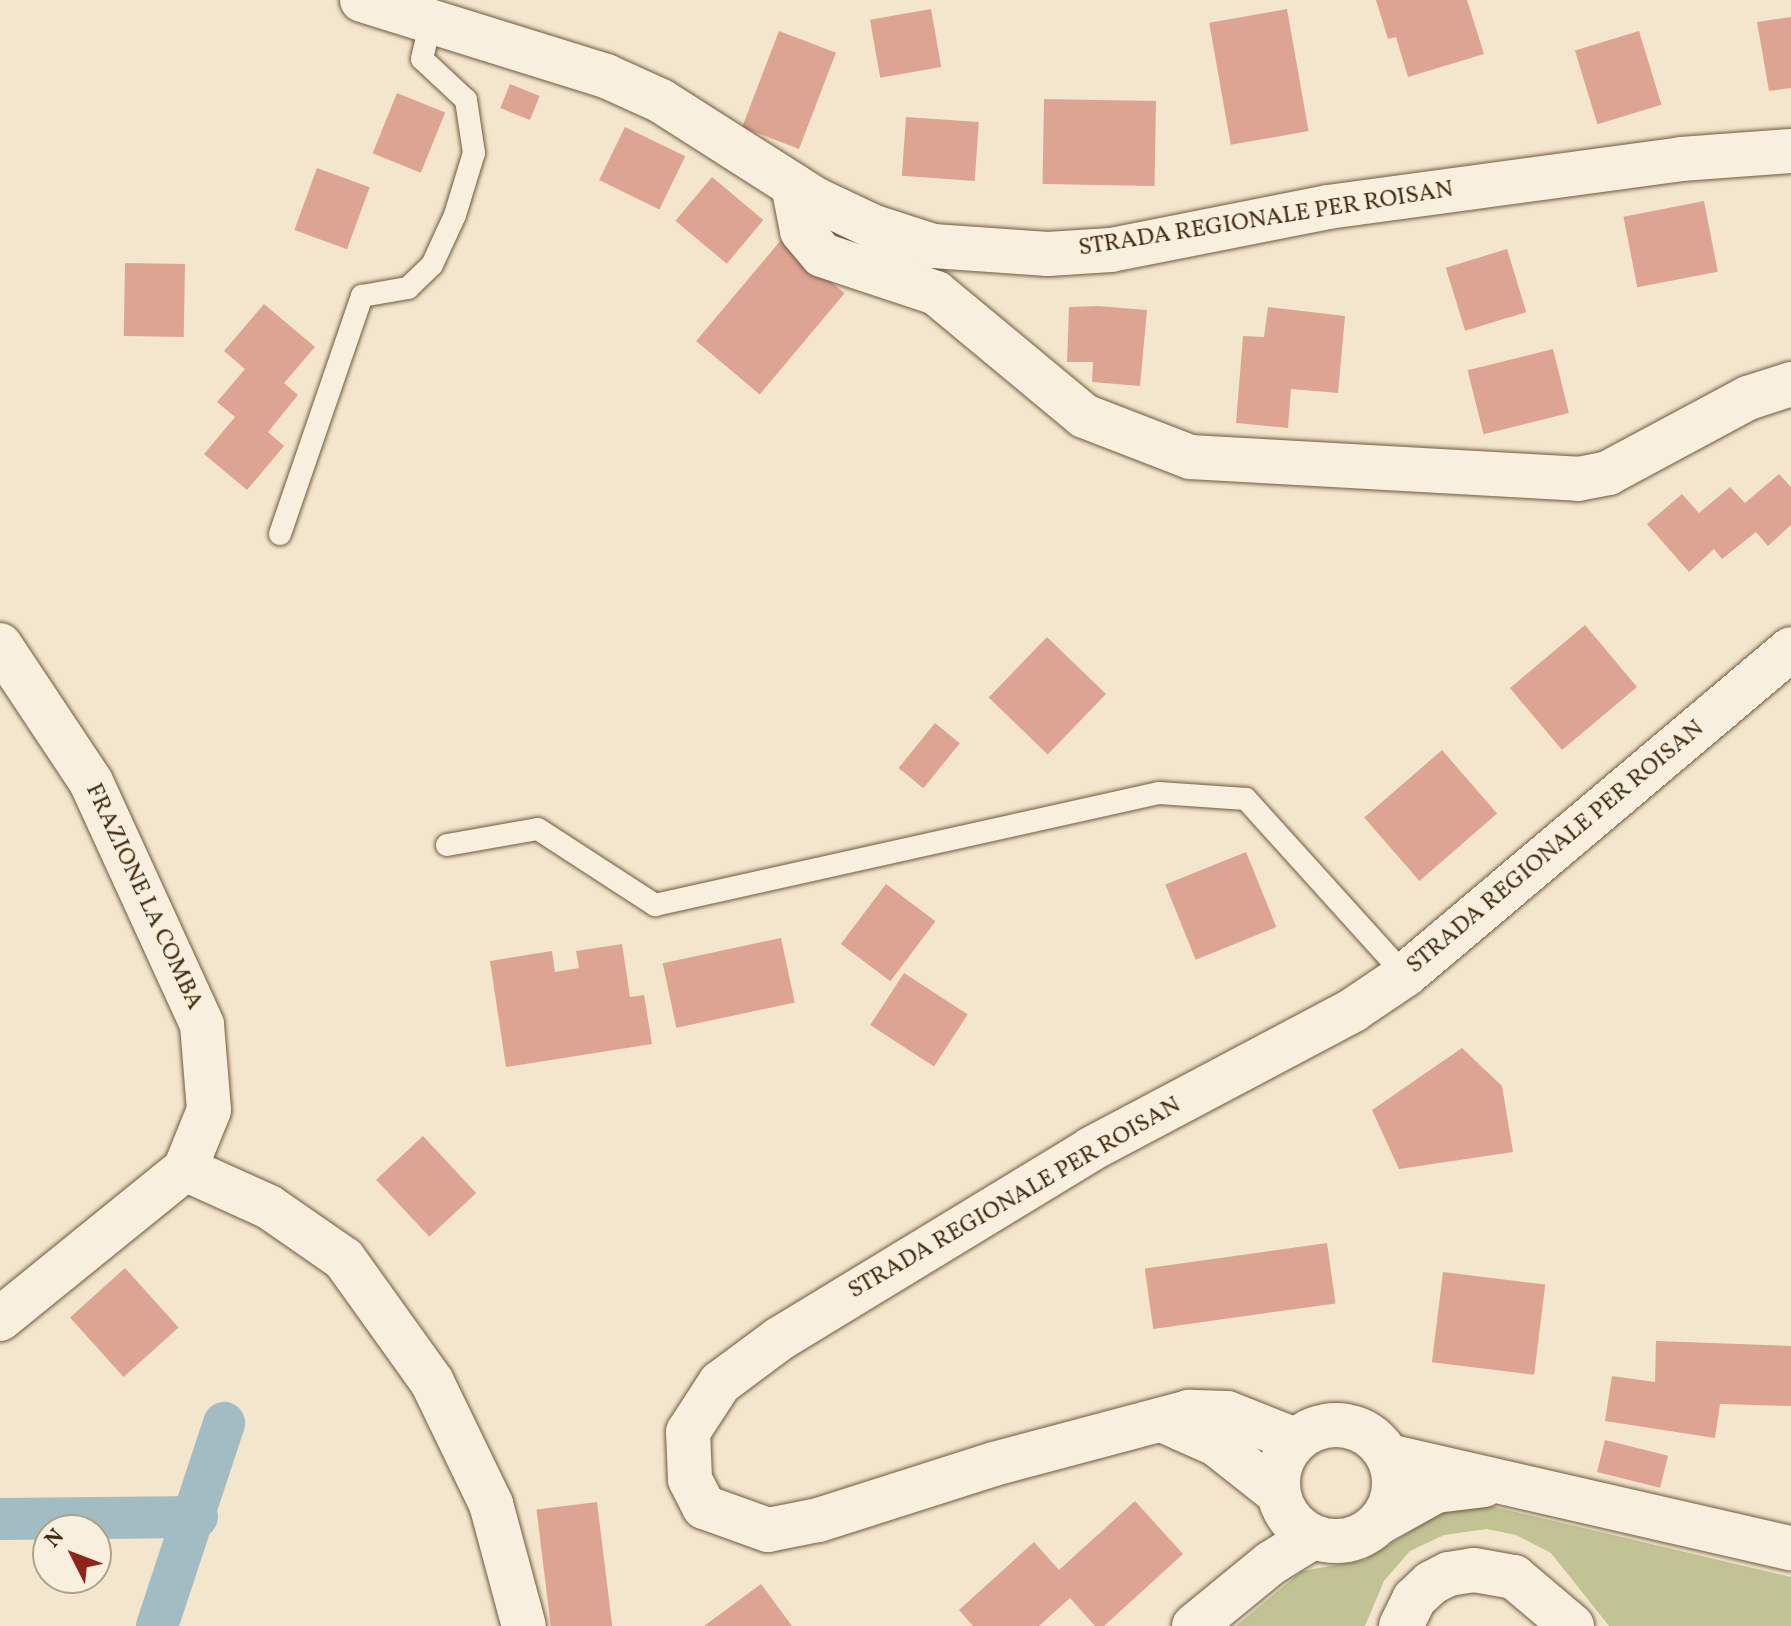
<!DOCTYPE html>
<html>
<head>
<meta charset="utf-8">
<style>
	body { margin:0 }
	#map { position:relative; width:1791px; height:1626px; overflow:hidden; background:#f4e6cd; font-family:Vollkorn,serif }
	div>[style] { position:absolute }
	.green>* { inset:0; background:#c1c394 }
	.canal>* { height:42px; margin:-21px; padding:0 21px; transform-origin:21px; border-radius:21px; background:#a2bcc3 }
	.building>* { inset:0; background:#dda494; transform-origin:0 0 }
	.roads { filter:drop-shadow(0 0 2px #705a3e) drop-shadow(0 0 2px #705a3e) }
	.service>* { height:22px; margin:-11px; padding:0 11px; transform-origin:11px; border-radius:11px; background:#f8efde }
	.minor>* { height:44px; margin:-22px; padding:0 22px; transform-origin:22px; border-radius:22px; background:#f8efde }
	.tertiary>* { height:44px; margin:-22px; padding:0 22px; transform-origin:22px; border-radius:22px; background:#f8efde }
	.secondary>* { height:44px; margin:-22px; padding:0 22px; transform-origin:22px; border-radius:22px; background:#f8efde }
	.secondary>.ring { margin:-22px; padding:0; box-sizing:content-box; background:none; border:44px solid #f8efde; border-radius:50% }
	span { translate:-50% -50%; white-space:nowrap; text-align:center; line-height:1.15; -webkit-text-stroke:6px #f8efde; paint-order:stroke }
	.street-label { font-size:24px; color:#442c0f }
	.north { position:absolute; left:32px; top:1514px; width:80px; height:80px; box-sizing:border-box; background:#f8efde; border:2px solid #b0a18b; border-radius:50%; rotate:312deg; font-size:22px; font-weight:700; line-height:32px; text-align:center; color:#442c0f }
	.north::after { content:''; display:block; margin:auto; width:28px; height:36px; background:#8f2418; clip-path:polygon(50% 0,100% 100%,50% 72%,0 100%) }
</style>
</head>
<body>
<div id="map">
	<div class="green">
		<i style="clip-path:polygon(1482px 1504px,1791px 1577px,1791px 1626px,1609px 1626px,1551px 1553px,1516px 1535px,1487px 1529px,1444px 1535px,1410px 1551px,1384px 1581px,1365px 1626px,1236px 1626px,1302px 1571px,1365px 1560px,1449px 1507px)"></i>
	</div>
	<div class="canal">
		<i style="left:0;top:1519px;width:197px;rotate:-0.6deg"></i>
		<i style="left:157px;top:1626px;width:214px;rotate:-71.7deg"></i>
	</div>
	<div class="building">
		<i style="clip-path:polygon(1376px 0,1467px 0,1484px 54px,1408px 77px,1396px 37px,1388px 39px)"></i>
		<i style="left:931px;top:9px;width:59px;height:62px;rotate:80deg"></i>
		<i style="left:1287px;top:9px;width:124px;height:79px;rotate:80deg"></i>
		<i style="clip-path:polygon(1791px 17px,1791px 88px,1769px 91px,1757px 22px)"></i>
		<i style="left:779px;top:31px;width:61px;height:103px;rotate:21deg"></i>
		<i style="left:1639px;top:31px;width:77px;height:67px;rotate:73deg"></i>
		<i style="left:510px;top:84px;width:32px;height:26px;rotate:22deg"></i>
		<i style="left:397px;top:93px;width:52px;height:65px;rotate:22deg"></i>
		<i style="left:1044px;top:99px;width:112px;height:85px;rotate:1deg"></i>
		<i style="left:906px;top:117px;width:73px;height:59px;rotate:4deg"></i>
		<i style="left:625px;top:127px;width:67px;height:59px;rotate:26deg"></i>
		<i style="left:317px;top:168px;width:56px;height:66px;rotate:20deg"></i>
		<i style="left:712px;top:177px;width:67px;height:57px;rotate:40deg"></i>
		<i style="left:1704px;top:201px;width:72px;height:82px;rotate:79deg"></i>
		<i style="left:781px;top:240px;width:83px;height:132px;rotate:40deg"></i>
		<i style="left:1507px;top:249px;width:66px;height:64px;rotate:73deg"></i>
		<i style="left:125px;top:263px;width:60px;height:73px;rotate:1deg"></i>
		<i style="clip-path:polygon(264px 304px,315px 347px,284px 383px,298px 395px,268px 432px,284px 446px,247px 490px,204px 454px,235px 417px,217px 402px,245px 369px,224px 351px)"></i>
		<i style="clip-path:polygon(1098px 306px,1147px 310px,1140px 386px,1092px 382px,1093px 362px,1067px 362px,1069px 307px)"></i>
		<i style="clip-path:polygon(1268px 307px,1345px 316px,1338px 393px,1291px 389px,1288px 428px,1236px 423px,1243px 336px,1264px 337px)"></i>
		<i style="left:1553px;top:349px;width:66px;height:88px;rotate:76deg"></i>
		<i style="clip-path:polygon(1779px 474px,1791px 487px,1791px 525px,1768px 546px,1756px 532px,1722px 559px,1714px 549px,1689px 572px,1647px 524px,1682px 494px,1699px 513px,1730px 487px,1745px 503px)"></i>
		<i style="left:1585px;top:625px;width:81px;height:98px;rotate:50deg"></i>
		<i style="left:1047px;top:637px;width:82px;height:84px;rotate:44deg"></i>
		<i style="left:935px;top:723px;width:32px;height:58px;rotate:39deg"></i>
		<i style="left:1442px;top:750px;width:84px;height:103px;rotate:49deg"></i>
		<i style="left:1246px;top:852px;width:81px;height:87px;rotate:68deg"></i>
		<i style="left:886px;top:884px;width:62px;height:75px;rotate:37deg"></i>
		<i style="left:781px;top:938px;width:66px;height:121px;rotate:78deg"></i>
		<i style="clip-path:polygon(622px 944px,630px 997px,644px 995px,652px 1044px,506px 1067px,490px 961px,552px 951px,555px 972px,579px 968px,576px 951px)"></i>
		<i style="left:904px;top:973px;width:76px;height:62px;rotate:33deg"></i>
		<i style="clip-path:polygon(1462px 1048px,1502px 1086px,1513px 1152px,1399px 1169px,1372px 1110px)"></i>
		<i style="left:423px;top:1136px;width:78px;height:64px;rotate:47deg"></i>
		<i style="left:1327px;top:1243px;width:61px;height:184px;rotate:82deg"></i>
		<i style="left:125px;top:1268px;width:80px;height:74px;rotate:48deg"></i>
		<i style="left:1443px;top:1272px;width:103px;height:91px;rotate:7deg"></i>
		<i style="clip-path:polygon(1656px 1341px,1791px 1346px,1791px 1406px,1720px 1404px,1715px 1438px,1605px 1421px,1612px 1376px,1655px 1382px)"></i>
		<i style="left:1605px;top:1440px;width:65px;height:33px;rotate:14deg"></i>
		<i style="clip-path:polygon(1135px 1501px,1183px 1554px,1104px 1626px,1095px 1626px,1070px 1598px,1039px 1626px,973px 1626px,959px 1610px,1034px 1542px,1059px 1570px)"></i>
		<i style="left:597px;top:1502px;width:125px;height:61px;rotate:83deg"></i>
		<i style="clip-path:polygon(761px 1584px,792px 1626px,704px 1626px)"></i>
	</div>
	<div class="roads">
		<div class="service">
			<i style="left:280px;top:534px;width:252px;rotate:-71deg"></i>
			<i style="left:362px;top:296px;width:47px;rotate:-9.9deg"></i>
			<i style="left:408px;top:288px;width:33px;rotate:-44deg"></i>
			<i style="left:432px;top:265px;width:55px;rotate:-65.3deg"></i>
			<i style="left:455px;top:215px;width:65px;rotate:-73deg"></i>
			<i style="left:474px;top:153px;width:54px;rotate:-98.6deg"></i>
			<i style="left:466px;top:100px;width:60px;rotate:-137deg"></i>
			<i style="left:422px;top:59px;width:22px;rotate:-77deg"></i>
			<i style="left:427px;top:38px;width:23px;rotate:-45deg"></i>
			<i style="left:447px;top:845px;width:92px;rotate:-10deg"></i>
			<i style="left:538px;top:829px;width:140px;rotate:33deg"></i>
			<i style="left:655px;top:905px;width:516px;rotate:-12.53deg"></i>
			<i style="left:1159px;top:793px;width:87px;rotate:3.9deg"></i>
			<i style="left:1246px;top:799px;width:237px;rotate:47.9deg"></i>
		</div>
		<div class="minor">
			<i style="left:793px;top:185px;width:47px;rotate:78.9deg"></i>
			<i style="left:802px;top:231px;width:31px;rotate:50deg"></i>
			<i style="left:822px;top:255px;width:120px;rotate:18.4deg"></i>
			<i style="left:936px;top:293px;width:192px;rotate:39.7deg"></i>
			<i style="left:1084px;top:416px;width:114px;rotate:21.1deg"></i>
			<i style="left:1190px;top:457px;width:389px;rotate:3.2deg"></i>
			<i style="left:1578px;top:479px;width:31px;rotate:-11deg"></i>
			<i style="left:1608px;top:473px;width:159px;rotate:-28.2deg"></i>
			<i style="left:1748px;top:398px;width:45px;rotate:-18deg"></i>
			<i style="left:0;top:645px;width:164px;rotate:56.4deg"></i>
			<i style="left:91px;top:782px;width:267px;rotate:65.4deg"></i>
			<i style="left:202px;top:1025px;width:85px;rotate:85.3deg"></i>
			<i style="left:209px;top:1110px;width:64px;rotate:112.1deg"></i>
			<i style="left:0;top:1319px;width:238px;rotate:-39deg"></i>
			<i style="left:185px;top:1169px;width:92px;rotate:24.3deg"></i>
			<i style="left:269px;top:1207px;width:91px;rotate:34.7deg"></i>
			<i style="left:344px;top:1259px;width:151px;rotate:54.4deg"></i>
			<i style="left:432px;top:1382px;width:136px;rotate:64.2deg"></i>
			<i style="left:491px;top:1504px;width:126px;rotate:74.9deg"></i>
		</div>
		<div class="tertiary">
			<i style="left:1388px;top:1456px;width:413px;rotate:12.9deg"></i>
			<i style="left:1380px;top:1522px;width:64px;rotate:-29deg"></i>
			<i style="left:1436px;top:1491px;width:48px;rotate:-7.1deg"></i>
		</div>
		<div class="secondary">
			<i style="left:362px;top:0;width:256px;rotate:17.3deg"></i>
			<i style="left:606px;top:76px;width:60px;rotate:24.4deg"></i>
			<i style="left:661px;top:101px;width:183px;rotate:32.5deg"></i>
			<i style="left:815px;top:199px;width:65px;rotate:25.4deg"></i>
			<i style="left:874px;top:227px;width:62px;rotate:17.9deg"></i>
			<i style="left:933px;top:246px;width:115px;rotate:4deg"></i>
			<i style="left:1048px;top:254px;width:63px;rotate:-3.6deg"></i>
			<i style="left:1111px;top:250px;width:221px;rotate:-11.2deg"></i>
			<i style="left:1328px;top:207px;width:356px;rotate:-7.7deg"></i>
			<i style="left:1681px;top:159px;width:110px;rotate:-4.2deg"></i>
			<i style="left:1162px;top:1420px;width:59px;rotate:24deg"></i>
			<i style="left:1216px;top:1444px;width:79px;rotate:38.3deg"></i>
			<i class="ring" style="left:1278px;top:1425px;width:72px;height:72px"></i>
			<i style="left:1295px;top:1440px;width:73px;rotate:-158.3deg"></i>
			<i style="left:1227px;top:1413px;width:38px;rotate:-178deg"></i>
			<i style="left:1189px;top:1412px;width:202px;rotate:165.1deg"></i>
			<i style="left:994px;top:1464px;width:185px;rotate:162.3deg"></i>
			<i style="left:818px;top:1520px;width:51px;rotate:168.7deg"></i>
			<i style="left:768px;top:1530px;width:68px;rotate:-160.2deg"></i>
			<i style="left:704px;top:1507px;width:31px;rotate:-117deg"></i>
			<i style="left:690px;top:1479px;width:47px;rotate:-92.4deg"></i>
			<i style="left:688px;top:1432px;width:59px;rotate:-56.9deg"></i>
			<i style="left:720px;top:1383px;width:74px;rotate:-36.7deg"></i>
			<i style="left:779px;top:1339px;width:365px;rotate:-31.3deg"></i>
			<i style="left:1091px;top:1149px;width:297px;rotate:-27.9deg"></i>
			<i style="left:1353px;top:1010px;width:63px;rotate:-33.9deg"></i>
			<i style="left:1405px;top:975px;width:505px;rotate:-40.18deg"></i>
			<i style="left:1194px;top:1626px;width:99px;rotate:-39.3deg"></i>
			<i style="left:1271px;top:1563px;width:49px;rotate:-31.8deg"></i>
			<i style="left:1401px;top:1626px;width:30px;rotate:-64deg"></i>
			<i style="left:1414px;top:1599px;width:23px;rotate:-43deg"></i>
			<i style="left:1431px;top:1583px;width:20px;rotate:-27deg"></i>
			<i style="left:1449px;top:1574px;width:25px;rotate:-9deg"></i>
			<i style="left:1474px;top:1570px;width:41px;rotate:9.9deg"></i>
			<i style="left:1514px;top:1577px;width:76px;rotate:40.2deg"></i>
		</div>
	</div>
	<div class="street-label">
		<span style="left:1266px;top:220px;rotate:-9deg">STRADA REGIONALE PER ROISAN</span>
		<span style="left:1556px;top:848px;rotate:-40deg">STRADA REGIONALE PER ROISAN</span>
		<span style="left:143px;top:897px;rotate:65deg">FRAZIONE LA COMBA</span>
		<span style="left:1015px;top:1199px;rotate:-30deg">STRADA REGIONALE PER ROISAN</span>
	</div>
	<div class="north">N</div>
</div>
</body>
</html>
